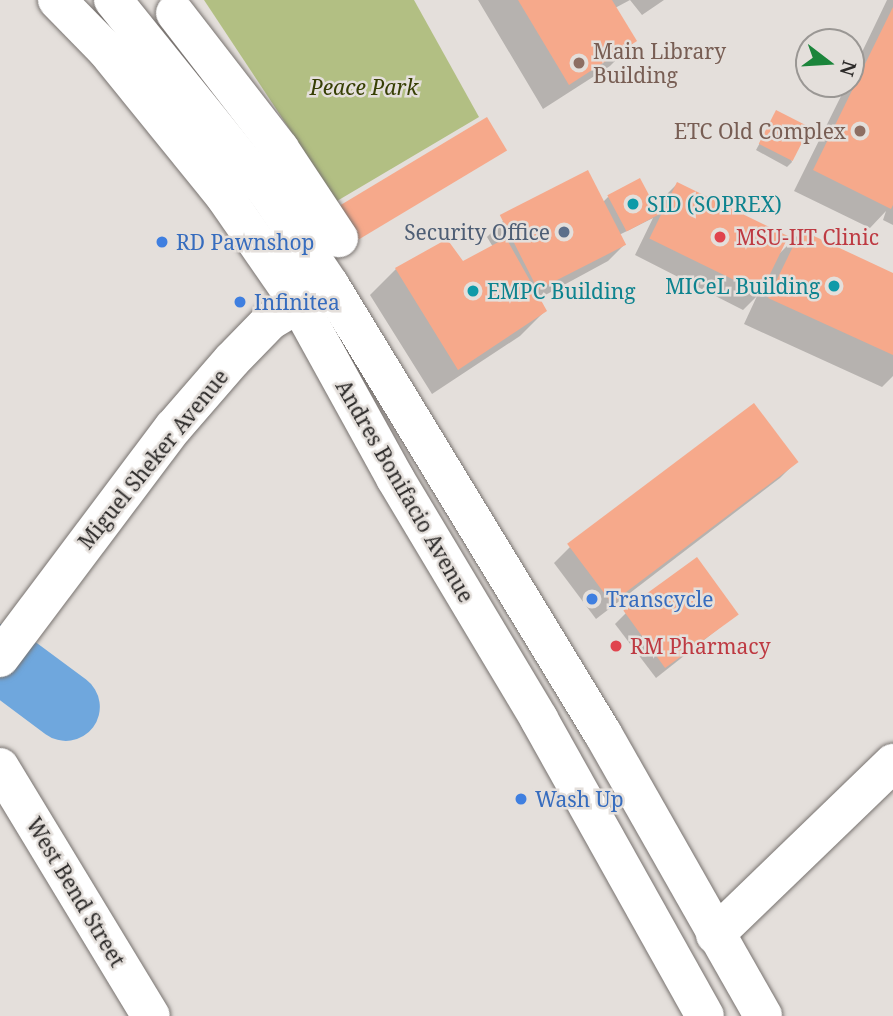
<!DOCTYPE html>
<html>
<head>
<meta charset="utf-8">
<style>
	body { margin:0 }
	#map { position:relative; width:893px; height:1016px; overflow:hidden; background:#e4dfdb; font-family:"Noto Serif",serif }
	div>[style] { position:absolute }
	.green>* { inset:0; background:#b2bf83 }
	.shadow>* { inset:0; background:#0003 }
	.river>* { height:68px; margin:-34px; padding:0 34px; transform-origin:34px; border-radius:34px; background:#6fa7dd }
	.building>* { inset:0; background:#f6a98b; transform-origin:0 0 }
	.roads { filter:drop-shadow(0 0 2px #77726f) drop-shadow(0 0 2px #77726f) }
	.street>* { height:38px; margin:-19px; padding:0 19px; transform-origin:19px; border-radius:19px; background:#fff }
	.secondary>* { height:38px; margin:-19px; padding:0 19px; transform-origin:19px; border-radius:19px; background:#fff }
	.highway>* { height:38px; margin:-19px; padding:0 19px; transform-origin:19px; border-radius:19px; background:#fff }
	.dots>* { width:19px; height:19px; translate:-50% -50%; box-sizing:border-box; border:4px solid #e4dfdb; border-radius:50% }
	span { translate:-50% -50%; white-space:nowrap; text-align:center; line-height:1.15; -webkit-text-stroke:5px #e4dfdb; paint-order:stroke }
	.education-label { font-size:21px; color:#785e54 }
	.left { translate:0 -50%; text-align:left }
	.right { translate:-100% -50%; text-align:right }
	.park-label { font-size:21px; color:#373f04; font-style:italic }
	.culture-label { font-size:21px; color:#0d838f }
	.service-label { font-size:21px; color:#4e5e75 }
	.health-label { font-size:21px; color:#be3a42 }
	.shop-label { font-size:21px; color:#366cbe }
	.street-label { font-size:21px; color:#2c2a29 }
	.north { position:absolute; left:795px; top:28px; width:70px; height:70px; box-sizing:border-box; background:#e4dfdb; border:2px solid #9a9794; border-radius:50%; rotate:107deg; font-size:19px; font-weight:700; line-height:28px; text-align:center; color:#2c2a29 }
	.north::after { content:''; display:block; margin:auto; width:24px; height:32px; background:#1b853b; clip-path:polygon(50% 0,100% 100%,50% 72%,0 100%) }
</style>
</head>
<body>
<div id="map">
	<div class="green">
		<i style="clip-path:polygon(204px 0,414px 0,479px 117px,337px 201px)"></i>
	</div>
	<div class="shadow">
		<i style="clip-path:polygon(478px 0,664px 0,642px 15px,630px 0,615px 8px,635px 41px,610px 66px,543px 109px)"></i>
		<i style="clip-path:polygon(887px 0,893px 0,893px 225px,883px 220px,886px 211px,870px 228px,794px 191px,847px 84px,851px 84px,851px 75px)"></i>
		<i style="clip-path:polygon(777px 112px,792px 162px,787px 167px,756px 150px)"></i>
		<i style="clip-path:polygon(505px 150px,349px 244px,330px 214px)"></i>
		<i style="clip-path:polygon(677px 184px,780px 253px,801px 232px,893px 275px,893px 376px,882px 387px,744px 324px,757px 296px,743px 310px,635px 255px,653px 218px,619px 235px,624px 245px,608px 261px,538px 299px,545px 311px,520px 336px,432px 394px,370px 295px,396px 269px,463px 263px,493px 247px,487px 237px,503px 221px,603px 202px,608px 197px,656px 212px,661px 200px)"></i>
		<i style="clip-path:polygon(796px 462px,780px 478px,596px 619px,554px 563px,570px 547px)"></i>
		<i style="clip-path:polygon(626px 613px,737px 614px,656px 678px,615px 624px)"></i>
	</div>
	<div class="river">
		<i style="left:0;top:658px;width:82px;rotate:36.6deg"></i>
	</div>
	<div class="building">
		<i style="clip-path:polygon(518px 0,612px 0,637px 41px,569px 85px)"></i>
		<i style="clip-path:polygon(893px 7px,893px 205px,891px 209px,813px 170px)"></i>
		<i style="left:776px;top:110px;width:38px;height:38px;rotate:27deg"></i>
		<i style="left:487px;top:117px;width:39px;height:178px;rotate:59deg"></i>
		<i style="left:588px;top:170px;width:84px;height:99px;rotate:63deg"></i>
		<i style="left:640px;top:178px;width:41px;height:37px;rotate:62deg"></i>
		<i style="left:677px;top:182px;width:124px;height:63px;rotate:26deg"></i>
		<i style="clip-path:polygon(801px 230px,893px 273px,893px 355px,768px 298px)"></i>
		<i style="clip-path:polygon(506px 238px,547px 311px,458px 370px,395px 268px,447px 239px,463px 261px)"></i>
		<i style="left:754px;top:403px;width:74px;height:234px;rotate:53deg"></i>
		<i style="left:697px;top:557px;width:71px;height:91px;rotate:54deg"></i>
	</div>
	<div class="roads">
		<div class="street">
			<i style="left:175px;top:13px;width:172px;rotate:52.3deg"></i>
			<i style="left:280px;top:149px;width:107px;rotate:56.5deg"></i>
			<i style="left:0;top:767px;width:291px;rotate:58.8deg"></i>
			<i style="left:715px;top:935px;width:248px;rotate:-44deg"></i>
		</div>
		<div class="secondary">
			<i style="left:0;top:658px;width:288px;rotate:-53.1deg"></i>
			<i style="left:173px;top:428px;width:90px;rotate:-49.1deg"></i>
			<i style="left:232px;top:360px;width:54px;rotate:-45.7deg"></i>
			<i style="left:270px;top:321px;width:66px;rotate:-30.8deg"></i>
		</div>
		<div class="highway">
			<i style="left:57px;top:0;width:70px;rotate:45.6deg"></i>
			<i style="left:106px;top:50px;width:189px;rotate:51deg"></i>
			<i style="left:225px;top:197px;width:130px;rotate:55.3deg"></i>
			<i style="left:299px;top:304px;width:199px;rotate:61.1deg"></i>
			<i style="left:395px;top:478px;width:281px;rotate:59.1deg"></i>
			<i style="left:539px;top:719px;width:340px;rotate:60.8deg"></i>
			<i style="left:113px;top:0;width:248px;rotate:51.2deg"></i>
			<i style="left:268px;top:193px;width:111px;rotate:56deg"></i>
			<i style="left:330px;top:285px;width:525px;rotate:58.7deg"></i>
			<i style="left:603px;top:734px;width:324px;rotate:60.4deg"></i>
		</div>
	</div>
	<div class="dots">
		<i style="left:579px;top:63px;background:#8d6e63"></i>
		<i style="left:860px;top:131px;background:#8d6e63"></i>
		<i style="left:633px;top:204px;background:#0f9aa8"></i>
		<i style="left:564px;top:232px;background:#5c6f8a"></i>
		<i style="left:720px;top:237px;background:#e0444e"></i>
		<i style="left:162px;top:242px;background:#3f7fe0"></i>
		<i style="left:834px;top:286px;background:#0f9aa8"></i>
		<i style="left:473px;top:291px;background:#0f9aa8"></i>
		<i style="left:240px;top:302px;background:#3f7fe0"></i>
		<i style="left:592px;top:599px;background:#3f7fe0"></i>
		<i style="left:616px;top:646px;background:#e0444e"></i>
		<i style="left:521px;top:799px;background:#3f7fe0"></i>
	</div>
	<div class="education-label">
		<span class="left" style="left:593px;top:63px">Main Library<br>Building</span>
		<span class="right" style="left:846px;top:131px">ETC Old Complex</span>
	</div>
	<div class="park-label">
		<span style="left:364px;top:87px">Peace Park</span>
	</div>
	<div class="culture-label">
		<span class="left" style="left:647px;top:204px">SID (SOPREX)</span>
		<span class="right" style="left:820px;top:286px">MICeL Building</span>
		<span class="left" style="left:487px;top:291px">EMPC Building</span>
	</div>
	<div class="service-label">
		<span class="right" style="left:550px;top:232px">Security Office</span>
	</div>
	<div class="health-label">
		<span class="left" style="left:736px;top:237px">MSU-IIT Clinic</span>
		<span class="left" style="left:630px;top:646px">RM Pharmacy</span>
	</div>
	<div class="shop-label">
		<span class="left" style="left:176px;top:242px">RD Pawnshop</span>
		<span class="left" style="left:254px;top:302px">Infinitea</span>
		<span class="left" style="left:606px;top:599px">Transcycle</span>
		<span class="left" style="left:535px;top:799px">Wash Up</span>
	</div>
	<div class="street-label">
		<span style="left:153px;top:459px;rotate:-51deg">Miguel Sheker Avenue</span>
		<span style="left:405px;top:491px;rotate:60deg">Andres Bonifacio Avenue</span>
		<span style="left:76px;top:892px;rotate:59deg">West Bend Street</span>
	</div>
	<div class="north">N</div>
</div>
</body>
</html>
